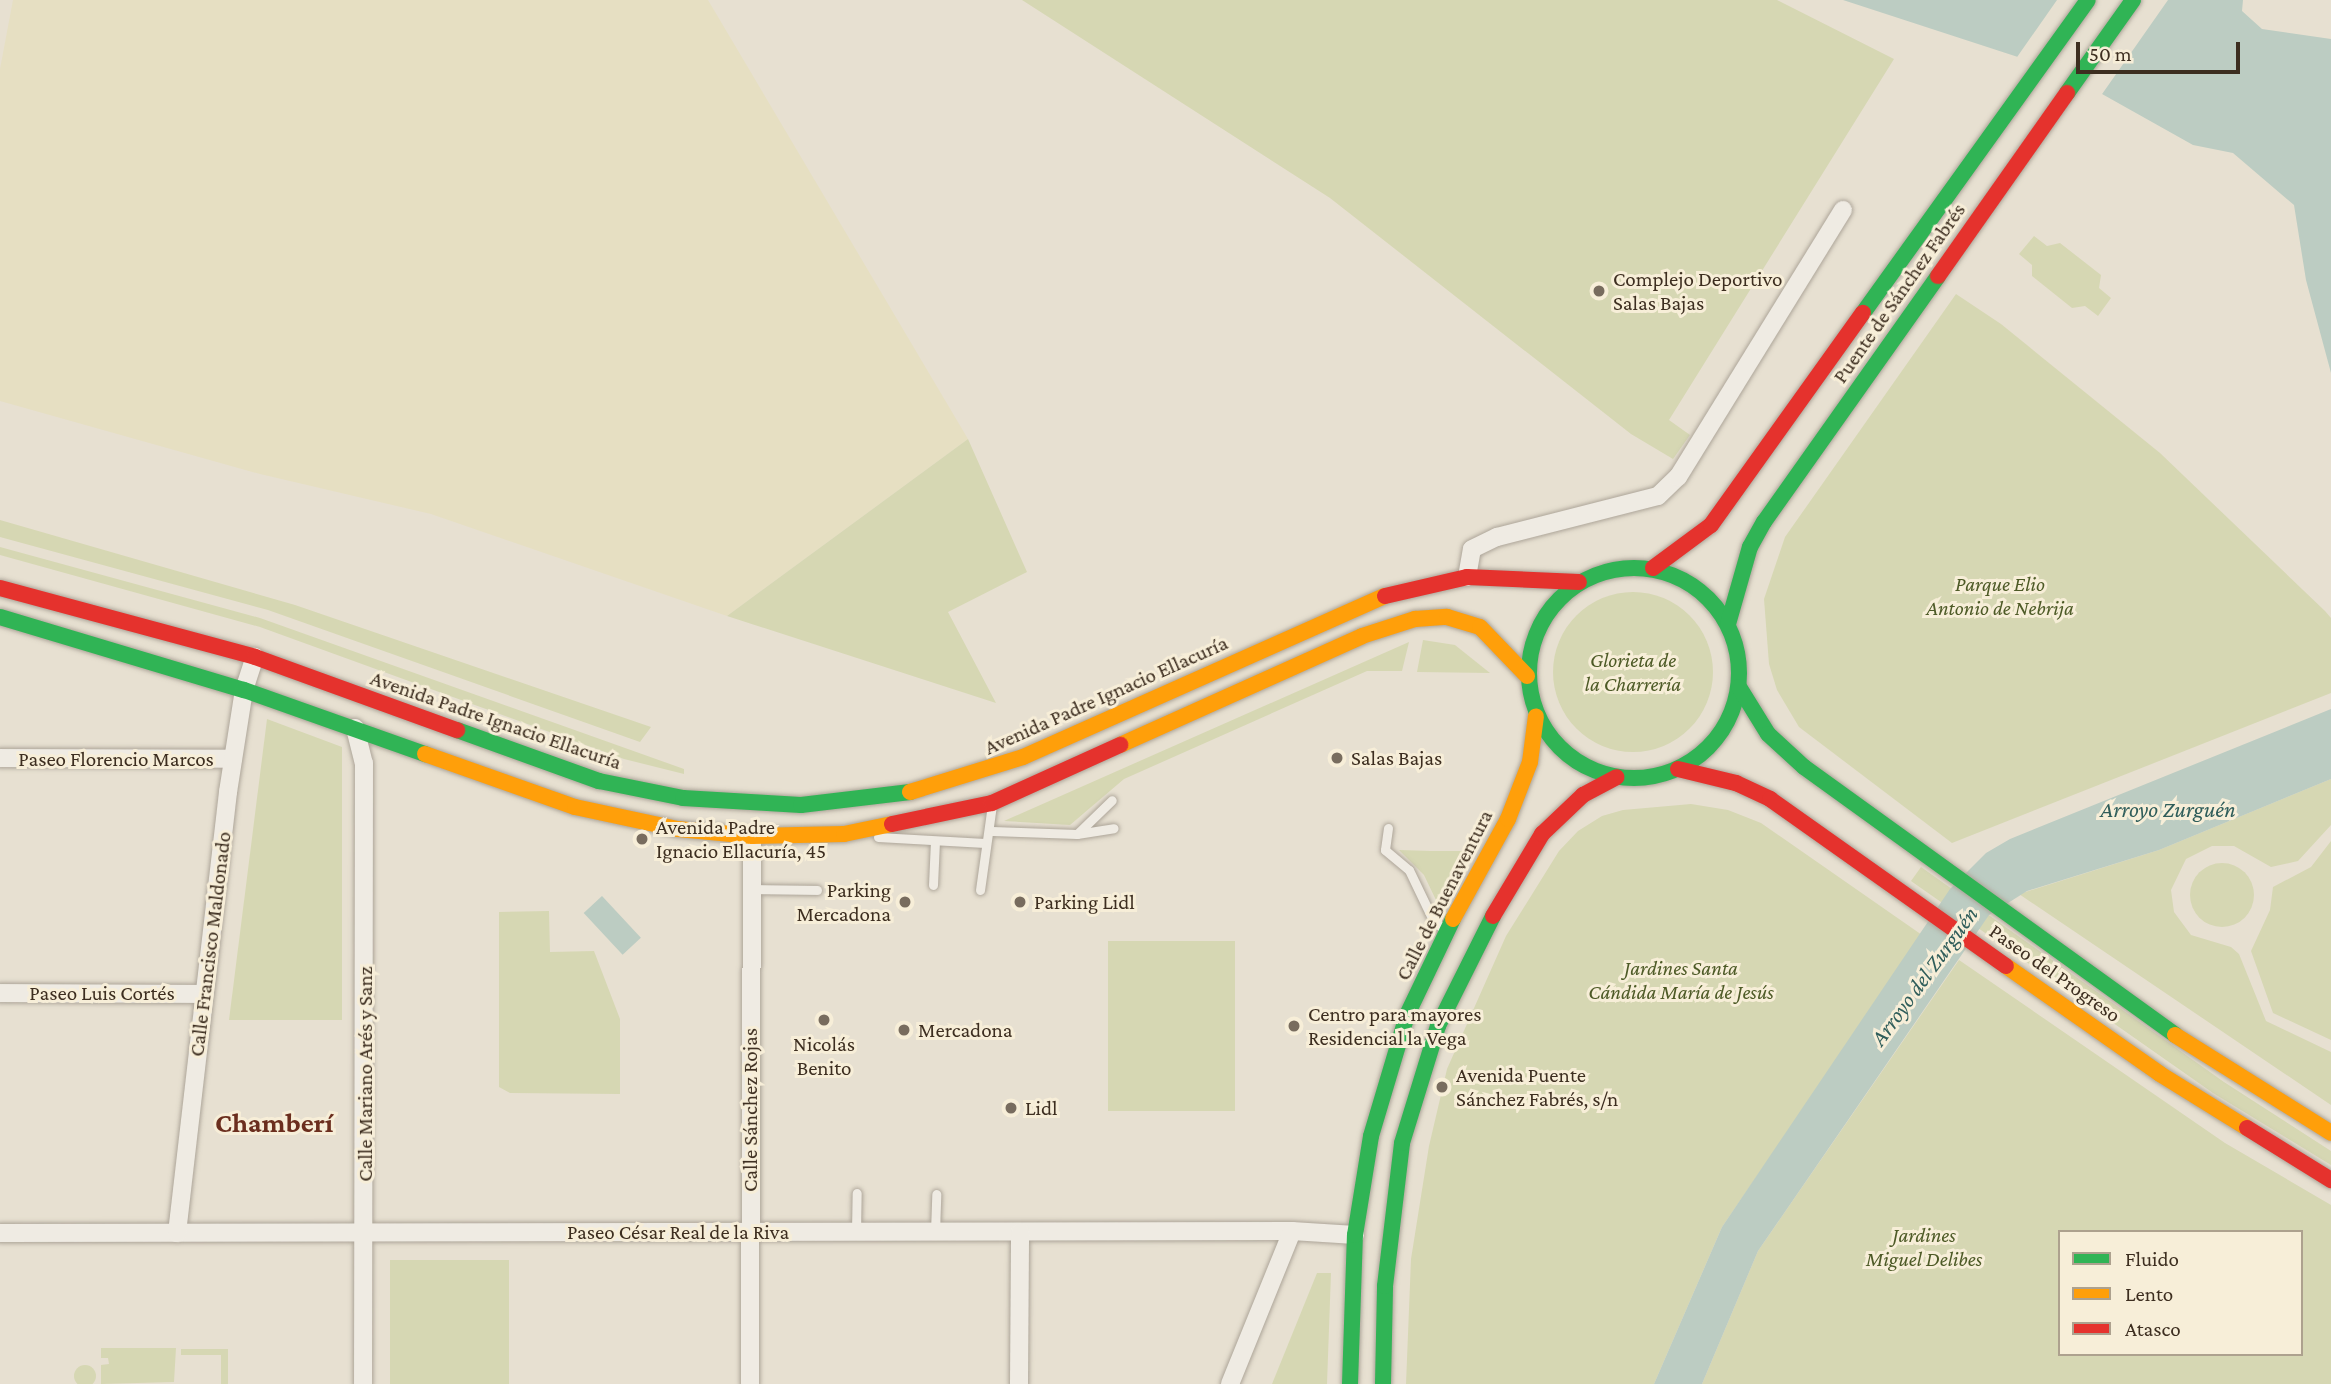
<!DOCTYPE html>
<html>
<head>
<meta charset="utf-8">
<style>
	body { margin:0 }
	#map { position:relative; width:2331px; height:1384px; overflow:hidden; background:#e7e0d1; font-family:"Crimson Pro",serif }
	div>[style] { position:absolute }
	.farmland>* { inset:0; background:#e6dfc2 }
	.green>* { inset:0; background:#d6d7b3; transform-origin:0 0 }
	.round { border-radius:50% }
	.water>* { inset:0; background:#bcccc2; transform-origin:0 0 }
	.pier>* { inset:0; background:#e7e0d1 }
	.roads { filter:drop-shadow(0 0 2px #ada599) drop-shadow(0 0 2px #ada599) }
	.lane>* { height:9px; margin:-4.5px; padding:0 4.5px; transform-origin:4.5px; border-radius:4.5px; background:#efebe3 }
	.street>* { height:18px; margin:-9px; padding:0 9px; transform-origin:9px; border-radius:9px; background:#efebe3 }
	.fast>* { height:16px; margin:-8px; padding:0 8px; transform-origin:8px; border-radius:8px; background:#30b455 }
	.fast>.ring { margin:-8px; padding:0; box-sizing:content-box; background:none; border:16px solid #30b455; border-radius:50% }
	.slow>* { height:16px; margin:-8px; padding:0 8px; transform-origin:8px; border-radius:8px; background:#ff9f0a }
	.jam>* { height:16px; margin:-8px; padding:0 8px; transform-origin:8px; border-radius:8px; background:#e5322d }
	.dots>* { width:19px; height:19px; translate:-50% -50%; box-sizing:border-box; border:4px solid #f7eed8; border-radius:50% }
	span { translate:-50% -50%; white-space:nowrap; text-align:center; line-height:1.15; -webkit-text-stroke:6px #f7eed8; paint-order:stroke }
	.poi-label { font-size:21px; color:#3d2e20 }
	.left { translate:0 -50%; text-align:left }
	.right { translate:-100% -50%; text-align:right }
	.street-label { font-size:21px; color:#3d2e20 }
	.park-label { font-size:21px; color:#4d5a26; font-style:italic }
	.water-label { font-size:23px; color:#2f5d5a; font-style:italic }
	.district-label { font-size:28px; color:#6b2e1e; font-weight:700 }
	.legend { position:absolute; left:2058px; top:1230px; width:245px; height:126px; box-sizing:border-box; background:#f7eed8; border:2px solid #ada18e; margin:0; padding:9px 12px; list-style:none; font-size:21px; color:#3d2e20 }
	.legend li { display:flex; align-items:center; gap:14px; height:35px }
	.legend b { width:35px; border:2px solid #ada18e }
	.scale { position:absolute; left:2076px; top:42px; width:164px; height:32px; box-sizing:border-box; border:4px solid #3d2e20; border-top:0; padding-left:9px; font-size:21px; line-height:24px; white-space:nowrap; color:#3d2e20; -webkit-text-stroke:5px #f7eed8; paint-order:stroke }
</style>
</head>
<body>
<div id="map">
	<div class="farmland">
		<i style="clip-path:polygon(13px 0,708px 0,968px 439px,727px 616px,431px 514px,260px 474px,0 401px,0 69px)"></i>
	</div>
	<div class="green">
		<i style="clip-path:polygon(1022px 0,1777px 0,1894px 59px,1669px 420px,1690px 435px,1673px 459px,1631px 434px,1330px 198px)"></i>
		<i style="clip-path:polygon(2034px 236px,2047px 246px,2060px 243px,2101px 275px,2099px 288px,2111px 298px,2098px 316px,2085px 306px,2072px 308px,2032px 276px,2032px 265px,2019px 254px)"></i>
		<i style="clip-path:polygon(1956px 294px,2001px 324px,2160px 453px,2325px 611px,2331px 618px,2331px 693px,1952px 843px,1799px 727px,1777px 690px,1769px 664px,1764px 599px,1785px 537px)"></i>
		<i style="clip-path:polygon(968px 439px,1027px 572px,948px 612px,996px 703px,727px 616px)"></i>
		<i style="clip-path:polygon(0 520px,295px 605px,651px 727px,640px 742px,268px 610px,0 537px)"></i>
		<i style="clip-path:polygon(0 547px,260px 618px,684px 769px,684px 774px,624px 759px,260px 627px,0 555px)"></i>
		<i class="round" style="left:1553px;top:592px;width:160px;height:160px"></i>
		<i style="clip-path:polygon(1423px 640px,1455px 645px,1490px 673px,1417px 672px)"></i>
		<i style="clip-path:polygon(1409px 642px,1402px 671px,1367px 671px,1124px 779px,1070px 825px,1004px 821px)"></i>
		<i style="clip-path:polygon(267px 719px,342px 747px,342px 1020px,229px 1020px)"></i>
		<i style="clip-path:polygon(2331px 779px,2331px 825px,2298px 861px,2271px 867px,2234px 846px,2212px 846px,2186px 859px,2171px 890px,2174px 912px,2191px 935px,2231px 947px,2239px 954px,2266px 1021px,2331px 1052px,2331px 1105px,2019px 894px,2159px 850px)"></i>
		<i style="clip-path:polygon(1691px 804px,1728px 810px,1761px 823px,1922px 935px,1722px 1227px,1654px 1384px,1406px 1384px,1411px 1259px,1429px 1146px,1447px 1069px,1506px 936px,1559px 851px,1578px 831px,1602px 816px,1623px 810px)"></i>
		<i style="clip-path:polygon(2331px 841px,2331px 1040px,2273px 1013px,2251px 951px,2270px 910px,2273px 887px,2311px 867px)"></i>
		<i style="clip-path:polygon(1399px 850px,1431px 851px,1464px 851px,1436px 900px,1424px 875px)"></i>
		<i class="round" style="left:2190px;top:863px;width:64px;height:64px"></i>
		<i style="clip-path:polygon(1921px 867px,2224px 1082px,2331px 1151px,2331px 1165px,2213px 1093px,1911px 881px)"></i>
		<i style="clip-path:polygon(549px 911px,550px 952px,594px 951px,620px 1019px,620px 1094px,510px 1093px,499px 1087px,499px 912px)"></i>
		<i style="left:1108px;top:941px;width:127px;height:170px"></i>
		<i style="clip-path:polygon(evenodd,1959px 960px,2225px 1143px,2331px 1205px,2331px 1384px,1702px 1384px,1758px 1251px,1959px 960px,2060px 1232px,2301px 1232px,2301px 1354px,2060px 1354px,2060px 1232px)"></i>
		<i style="left:390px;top:1260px;width:119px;height:124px"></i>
		<i style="clip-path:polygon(1317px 1273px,1331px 1273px,1327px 1384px,1272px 1384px)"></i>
		<i style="clip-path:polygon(101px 1348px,176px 1348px,174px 1382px,101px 1384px,101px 1365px,109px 1364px,108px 1358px,101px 1358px)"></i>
		<i style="clip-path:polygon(181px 1349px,228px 1349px,228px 1384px,221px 1384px,221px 1355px,181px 1355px)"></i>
		<i class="round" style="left:74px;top:1365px;width:22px;height:22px"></i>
	</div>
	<div class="water">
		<i style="clip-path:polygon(1843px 0,2243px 0,2242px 11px,2262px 29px,2331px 39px,2331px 373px,2306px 280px,2294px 205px,2233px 153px,2193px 145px,2061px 71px)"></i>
		<i style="clip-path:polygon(2331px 709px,2331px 779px,2159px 850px,2027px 891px,1989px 915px,1758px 1251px,1702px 1384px,1654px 1384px,1722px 1227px,1950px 889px,1986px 853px,2010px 839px)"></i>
		<i style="left:602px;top:896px;width:57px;height:25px;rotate:47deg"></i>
	</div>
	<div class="pier">
		<i style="clip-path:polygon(2057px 0,2168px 0,2100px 97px,2060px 75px,2015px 60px)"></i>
	</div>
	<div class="roads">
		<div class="lane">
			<i style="left:1388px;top:828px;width:22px;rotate:98deg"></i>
			<i style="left:1385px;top:850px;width:31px;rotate:40deg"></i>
			<i style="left:1409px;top:870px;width:53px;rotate:64.4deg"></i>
			<i style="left:1432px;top:918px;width:14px;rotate:45deg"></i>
			<i style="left:992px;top:831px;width:85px;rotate:2deg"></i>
			<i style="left:1077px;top:834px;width:37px;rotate:-9deg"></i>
			<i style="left:1078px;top:833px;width:47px;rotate:-44.1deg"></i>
			<i style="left:878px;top:837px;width:107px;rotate:3.2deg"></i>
			<i style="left:933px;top:885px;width:44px;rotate:-87.4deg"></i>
			<i style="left:751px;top:889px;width:66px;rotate:0.9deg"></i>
			<i style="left:980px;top:890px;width:86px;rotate:-82deg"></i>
			<i style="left:856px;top:1232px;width:39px;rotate:-89deg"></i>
			<i style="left:935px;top:1232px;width:38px;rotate:-88deg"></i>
		</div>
		<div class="street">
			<i style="left:1467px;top:577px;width:28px;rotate:-80deg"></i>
			<i style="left:1472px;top:549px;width:28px;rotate:-26deg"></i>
			<i style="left:1497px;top:537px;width:166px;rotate:-14.3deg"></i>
			<i style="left:1658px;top:496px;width:28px;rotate:-44deg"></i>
			<i style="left:1678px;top:477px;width:314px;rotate:-58.3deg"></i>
			<i style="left:355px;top:728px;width:36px;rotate:76deg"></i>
			<i style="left:364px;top:763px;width:621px;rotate:90.09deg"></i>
			<i style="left:0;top:758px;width:233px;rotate:0.2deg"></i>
			<i style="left:0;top:993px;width:204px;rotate:0.3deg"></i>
			<i style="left:0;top:1233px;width:1292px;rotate:-0.09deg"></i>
			<i style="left:1292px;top:1231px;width:63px;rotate:3.6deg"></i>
			<i style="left:177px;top:1233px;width:444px;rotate:-83.4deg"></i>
			<i style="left:228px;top:792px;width:103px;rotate:-81.1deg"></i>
			<i style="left:244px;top:690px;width:35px;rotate:-72deg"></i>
			<i style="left:750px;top:1384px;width:548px;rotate:-89.79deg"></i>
			<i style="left:1019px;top:1384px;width:152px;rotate:-89.6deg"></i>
			<i style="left:1230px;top:1384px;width:165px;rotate:-67.9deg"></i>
		</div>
		<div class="fast">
			<i style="left:2067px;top:93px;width:114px;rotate:-54.6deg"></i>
			<i style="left:1863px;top:313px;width:385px;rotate:-54.3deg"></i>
			<i class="ring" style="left:1529px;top:568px;width:194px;height:194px"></i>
			<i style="left:0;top:617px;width:255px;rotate:16.7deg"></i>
			<i style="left:244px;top:690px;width:192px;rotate:19.5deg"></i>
			<i style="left:1728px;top:624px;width:80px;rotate:-74.1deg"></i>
			<i style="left:1750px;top:547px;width:29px;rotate:-61deg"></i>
			<i style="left:1764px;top:522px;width:301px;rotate:-54.7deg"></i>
			<i style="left:1739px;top:687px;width:55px;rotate:58.3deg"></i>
			<i style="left:1768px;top:734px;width:49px;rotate:42.5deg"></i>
			<i style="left:1804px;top:767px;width:458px;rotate:35.8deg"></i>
			<i style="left:457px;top:730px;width:151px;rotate:19.8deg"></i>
			<i style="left:599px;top:781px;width:86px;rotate:11.4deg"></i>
			<i style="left:683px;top:798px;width:118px;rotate:3.4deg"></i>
			<i style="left:801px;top:805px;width:110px;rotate:-6.8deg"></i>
			<i style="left:1350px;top:1384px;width:149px;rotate:-88.1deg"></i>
			<i style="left:1355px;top:1235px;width:100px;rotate:-80.8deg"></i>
			<i style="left:1371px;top:1136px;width:126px;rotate:-73.4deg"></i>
			<i style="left:1407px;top:1015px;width:106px;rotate:-64.4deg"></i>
			<i style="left:1383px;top:1384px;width:98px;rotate:-88.8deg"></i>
			<i style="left:1385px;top:1286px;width:144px;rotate:-83.2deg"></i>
			<i style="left:1402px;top:1143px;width:122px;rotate:-72.9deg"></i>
			<i style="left:1438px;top:1026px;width:123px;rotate:-63.4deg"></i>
		</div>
		<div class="slow">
			<i style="left:1120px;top:745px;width:265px;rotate:-24.2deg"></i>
			<i style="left:1362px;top:636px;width:56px;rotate:-17.8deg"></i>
			<i style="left:1415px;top:619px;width:32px;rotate:-4deg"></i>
			<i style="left:1447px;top:617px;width:34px;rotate:17deg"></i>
			<i style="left:1480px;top:627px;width:68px;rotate:46.2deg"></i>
			<i style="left:425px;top:754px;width:159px;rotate:19.5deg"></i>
			<i style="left:575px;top:807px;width:105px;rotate:12.1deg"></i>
			<i style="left:678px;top:829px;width:74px;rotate:5.4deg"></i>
			<i style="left:752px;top:836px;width:92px;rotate:-1.2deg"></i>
			<i style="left:844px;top:834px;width:49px;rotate:-11.8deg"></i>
			<i style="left:910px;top:792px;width:118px;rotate:-17.2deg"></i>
			<i style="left:1023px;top:757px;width:396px;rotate:-24deg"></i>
			<i style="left:1453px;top:919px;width:114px;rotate:-61.2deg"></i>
			<i style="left:1508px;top:819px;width:61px;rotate:-68.9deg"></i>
			<i style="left:1530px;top:762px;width:46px;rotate:-82.6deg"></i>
			<i style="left:2006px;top:966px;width:188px;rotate:35deg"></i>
			<i style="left:2160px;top:1074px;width:102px;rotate:31.8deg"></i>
			<i style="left:2175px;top:1035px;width:184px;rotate:32.1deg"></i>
		</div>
		<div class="jam">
			<i style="left:1938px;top:276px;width:224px;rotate:-54.8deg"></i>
			<i style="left:1653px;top:568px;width:72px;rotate:-36.6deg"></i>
			<i style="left:1711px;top:525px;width:261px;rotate:-54.4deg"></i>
			<i style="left:0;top:588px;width:264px;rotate:15.1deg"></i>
			<i style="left:255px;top:657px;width:215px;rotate:19.9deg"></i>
			<i style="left:1385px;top:596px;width:84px;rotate:-13deg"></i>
			<i style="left:1467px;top:577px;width:112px;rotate:2.6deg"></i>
			<i style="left:1678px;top:769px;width:60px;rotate:13.6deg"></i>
			<i style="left:1736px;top:783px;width:38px;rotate:25deg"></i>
			<i style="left:1770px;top:799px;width:289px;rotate:35.3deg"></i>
			<i style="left:892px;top:824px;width:102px;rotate:-11.9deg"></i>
			<i style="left:992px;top:803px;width:141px;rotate:-24.4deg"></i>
			<i style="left:1493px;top:916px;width:96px;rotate:-59.1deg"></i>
			<i style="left:1542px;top:834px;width:57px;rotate:-43.6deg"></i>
			<i style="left:1583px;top:795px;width:38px;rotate:-28deg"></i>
			<i style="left:2247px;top:1128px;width:99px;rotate:31.8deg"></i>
		</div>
	</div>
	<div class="dots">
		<i style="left:1599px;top:291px;background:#786c5e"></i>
		<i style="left:1337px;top:758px;background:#786c5e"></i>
		<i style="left:642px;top:839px;background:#786c5e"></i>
		<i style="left:905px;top:902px;background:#786c5e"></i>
		<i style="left:1020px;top:902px;background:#786c5e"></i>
		<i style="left:824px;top:1020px;background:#786c5e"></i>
		<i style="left:1294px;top:1026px;background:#786c5e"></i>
		<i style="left:904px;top:1030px;background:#786c5e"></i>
		<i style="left:1442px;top:1087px;background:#786c5e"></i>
		<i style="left:1011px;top:1108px;background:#786c5e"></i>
	</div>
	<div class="poi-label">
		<span class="left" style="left:1613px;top:291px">Complejo Deportivo<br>Salas Bajas</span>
		<span class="left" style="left:1351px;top:758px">Salas Bajas</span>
		<span class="left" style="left:656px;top:839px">Avenida Padre<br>Ignacio Ellacuría, 45</span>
		<span class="right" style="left:891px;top:902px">Parking<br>Mercadona</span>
		<span class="left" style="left:1034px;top:902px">Parking Lidl</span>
		<span class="left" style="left:1308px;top:1026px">Centro para mayores<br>Residencial la Vega</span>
		<span class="left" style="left:918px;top:1030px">Mercadona</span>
		<span style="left:824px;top:1056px">Nicolás<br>Benito</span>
		<span class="left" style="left:1456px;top:1087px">Avenida Puente<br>Sánchez Fabrés, s/n</span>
		<span class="left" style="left:1025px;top:1108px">Lidl</span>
	</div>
	<div class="street-label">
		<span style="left:1899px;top:293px;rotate:-55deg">Puente de Sánchez Fabrés</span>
		<span style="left:1106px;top:695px;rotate:-24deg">Avenida Padre Ignacio Ellacuría</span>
		<span style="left:496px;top:720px;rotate:19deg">Avenida Padre Ignacio Ellacuría</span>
		<span style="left:116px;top:759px">Paseo Florencio Marcos</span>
		<span style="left:1444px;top:895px;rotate:-63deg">Calle de Buenaventura</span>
		<span style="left:210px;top:944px;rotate:-83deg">Calle Francisco Maldonado</span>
		<span style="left:2055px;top:973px;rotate:35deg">Paseo del Progreso</span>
		<span style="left:102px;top:993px">Paseo Luis Cortés</span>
		<span style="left:365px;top:1074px;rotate:-90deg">Calle Mariano Arés y Sanz</span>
		<span style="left:750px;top:1110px;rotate:-90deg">Calle Sánchez Rojas</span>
		<span style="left:678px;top:1232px">Paseo César Real de la Riva</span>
	</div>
	<div class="park-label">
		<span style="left:2000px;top:596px">Parque Elio<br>Antonio de Nebrija</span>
		<span style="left:1633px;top:672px">Glorieta de<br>la Charrería</span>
		<span style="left:1681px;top:980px">Jardines Santa<br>Cándida María de Jesús</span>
		<span style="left:1924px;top:1247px">Jardines<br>Miguel Delibes</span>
	</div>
	<div class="water-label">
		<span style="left:2168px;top:809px">Arroyo Zurguén</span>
		<span style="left:1924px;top:976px;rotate:-54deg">Arroyo del Zurguén</span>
	</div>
	<div class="district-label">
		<span style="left:274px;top:1123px">Chamberí</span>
	</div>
	<ul class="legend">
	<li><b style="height:9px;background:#30b455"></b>Fluido</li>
	<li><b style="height:9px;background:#ff9f0a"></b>Lento</li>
	<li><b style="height:9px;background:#e5322d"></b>Atasco</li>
	</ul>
	<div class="scale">50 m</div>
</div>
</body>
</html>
